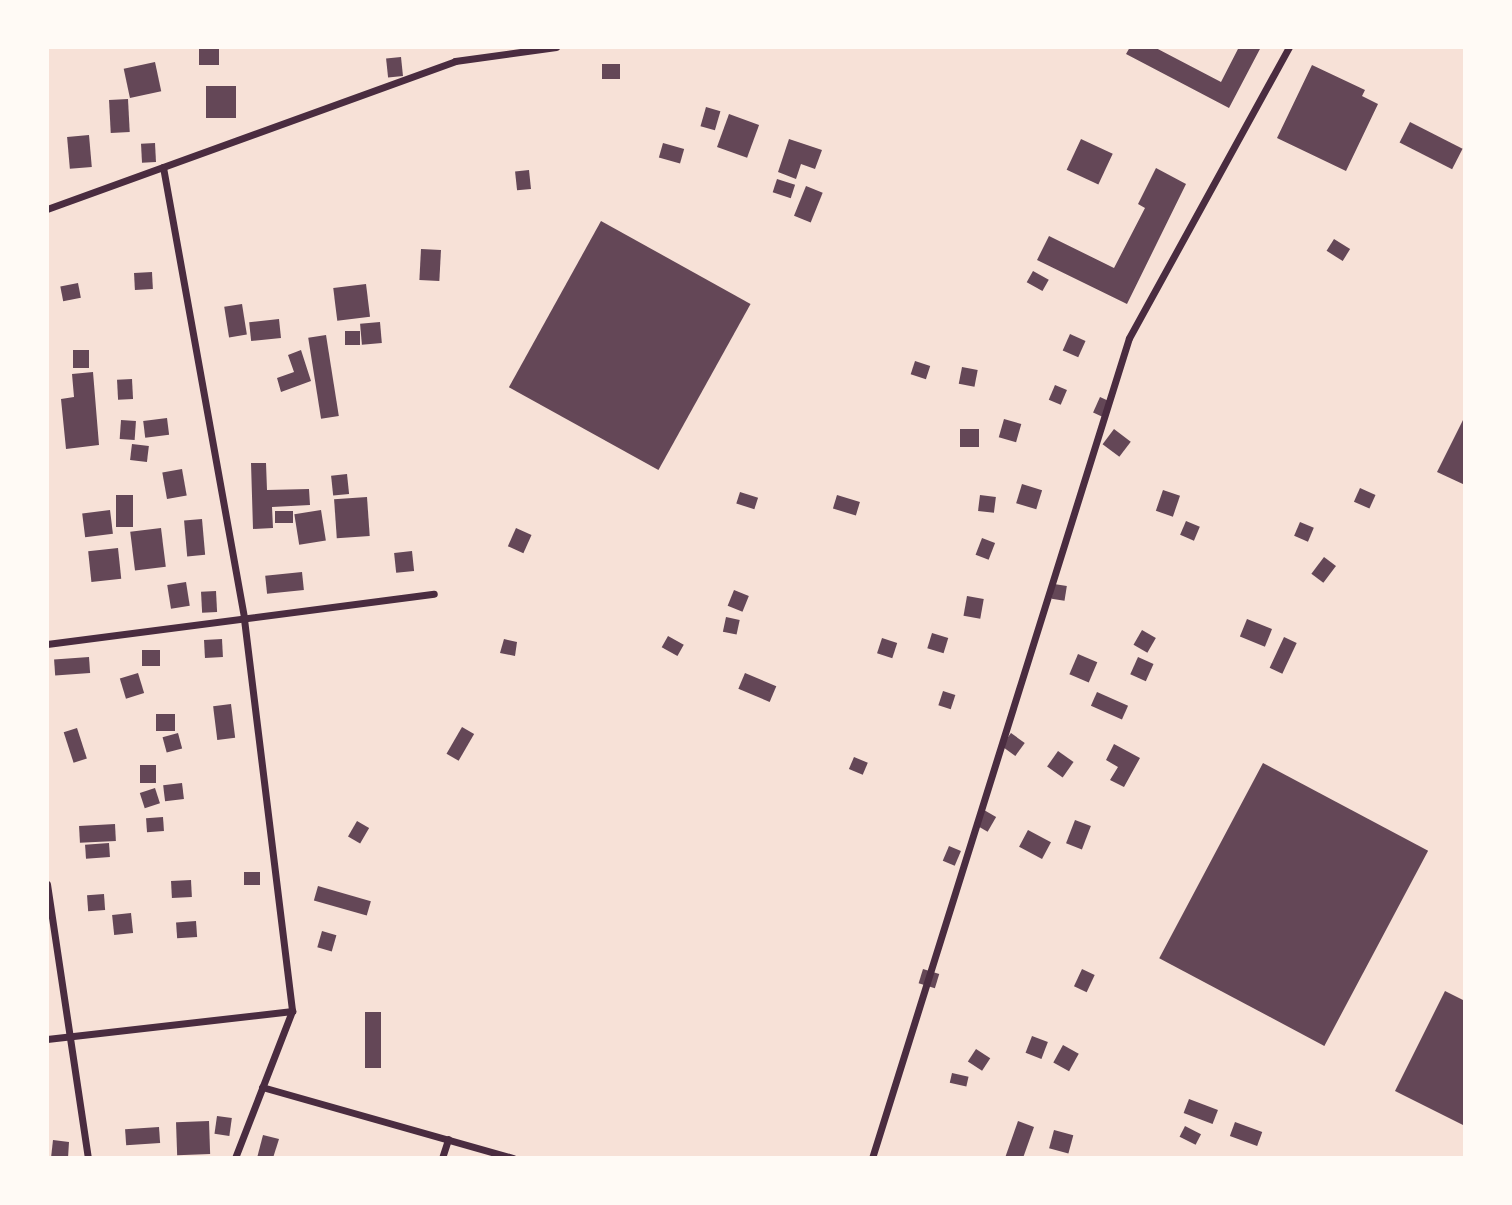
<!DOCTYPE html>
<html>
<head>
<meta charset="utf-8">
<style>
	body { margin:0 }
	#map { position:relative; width:1512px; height:1205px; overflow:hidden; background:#f7e1d7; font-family:"Asap Condensed",sans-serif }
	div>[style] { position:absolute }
	.building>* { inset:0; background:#644757; transform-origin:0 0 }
	.minor>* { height:7px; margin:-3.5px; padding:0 3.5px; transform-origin:3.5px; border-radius:3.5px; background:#4a2c40 }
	span { translate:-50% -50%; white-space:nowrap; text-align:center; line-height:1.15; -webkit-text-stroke:5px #fffaf5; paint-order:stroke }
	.frame { position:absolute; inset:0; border:49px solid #fffaf5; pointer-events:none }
</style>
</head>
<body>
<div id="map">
	<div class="building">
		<i style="left:199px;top:47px;width:20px;height:18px"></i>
		<i style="clip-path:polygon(1130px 47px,1154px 47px,1221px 82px,1239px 47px,1261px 47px,1229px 108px,1126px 54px)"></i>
		<i style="left:401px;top:57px;width:19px;height:15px;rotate:84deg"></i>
		<i style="left:155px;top:62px;width:30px;height:32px;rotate:78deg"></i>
		<i style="left:620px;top:64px;width:15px;height:18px;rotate:90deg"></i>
		<i style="clip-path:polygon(1312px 65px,1365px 90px,1362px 96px,1378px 104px,1346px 171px,1277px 138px)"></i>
		<i style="left:206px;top:86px;width:30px;height:32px"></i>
		<i style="left:128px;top:99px;width:33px;height:19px;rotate:87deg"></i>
		<i style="left:706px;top:107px;width:15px;height:20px;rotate:16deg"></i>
		<i style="left:729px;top:114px;width:32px;height:35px;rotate:20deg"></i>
		<i style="left:1410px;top:122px;width:59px;height:23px;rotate:27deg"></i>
		<i style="left:89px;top:135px;width:32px;height:22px;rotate:85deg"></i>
		<i style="clip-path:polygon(789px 139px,822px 150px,815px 169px,801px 164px,796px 179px,778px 172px)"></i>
		<i style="left:1081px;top:139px;width:35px;height:34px;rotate:25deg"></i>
		<i style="left:155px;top:143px;width:19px;height:14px;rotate:87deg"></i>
		<i style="left:663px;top:143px;width:22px;height:15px;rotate:16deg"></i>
		<i style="clip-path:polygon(1156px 168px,1186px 184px,1127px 304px,1037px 260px,1049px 236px,1114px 268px,1145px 208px,1138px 204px)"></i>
		<i style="left:529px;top:170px;width:19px;height:14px;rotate:84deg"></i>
		<i style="left:777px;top:179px;width:19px;height:14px;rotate:18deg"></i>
		<i style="left:806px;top:186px;width:18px;height:32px;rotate:22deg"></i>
		<i style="left:601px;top:221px;width:171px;height:190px;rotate:29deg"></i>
		<i style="left:1334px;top:239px;width:19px;height:14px;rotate:32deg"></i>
		<i style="left:421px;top:249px;width:20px;height:31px;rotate:3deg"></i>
		<i style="left:1033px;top:271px;width:18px;height:13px;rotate:29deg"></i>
		<i style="left:152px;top:272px;width:17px;height:18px;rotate:87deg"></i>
		<i style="left:78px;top:283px;width:15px;height:18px;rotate:79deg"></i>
		<i style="left:366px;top:284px;width:33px;height:33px;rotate:83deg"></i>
		<i style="left:242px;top:304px;width:31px;height:18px;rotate:81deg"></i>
		<i style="left:279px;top:319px;width:19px;height:30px;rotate:84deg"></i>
		<i style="left:380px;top:322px;width:21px;height:20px;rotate:85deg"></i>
		<i style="left:345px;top:331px;width:15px;height:14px"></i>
		<i style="left:1070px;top:334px;width:17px;height:18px;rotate:24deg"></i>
		<i style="left:326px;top:335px;width:82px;height:18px;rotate:81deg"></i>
		<i style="left:89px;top:350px;width:18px;height:16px;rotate:90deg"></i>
		<i style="clip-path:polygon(301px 350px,311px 381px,281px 392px,277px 378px,294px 372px,288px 355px)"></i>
		<i style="left:915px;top:361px;width:16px;height:14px;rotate:18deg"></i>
		<i style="left:962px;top:367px;width:16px;height:17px;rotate:11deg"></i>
		<i style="clip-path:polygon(93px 372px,99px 445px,66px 449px,61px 399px,74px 397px,72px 374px)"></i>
		<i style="left:132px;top:379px;width:20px;height:15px;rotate:87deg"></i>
		<i style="left:1055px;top:385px;width:13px;height:16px;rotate:23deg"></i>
		<i style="left:1100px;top:397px;width:12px;height:17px;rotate:24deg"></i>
		<i style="clip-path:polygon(1465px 416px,1465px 485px,1437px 472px)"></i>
		<i style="left:167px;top:418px;width:17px;height:24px;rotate:83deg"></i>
		<i style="left:1004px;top:419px;width:18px;height:19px;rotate:16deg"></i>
		<i style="left:121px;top:420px;width:15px;height:19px;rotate:4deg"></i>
		<i style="left:960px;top:429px;width:19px;height:18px"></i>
		<i style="left:1114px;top:429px;width:21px;height:19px;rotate:37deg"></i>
		<i style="left:132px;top:444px;width:17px;height:16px;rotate:7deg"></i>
		<i style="clip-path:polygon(251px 463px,266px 463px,267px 490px,309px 489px,310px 505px,272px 507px,273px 528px,253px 529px)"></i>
		<i style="left:182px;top:469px;width:27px;height:20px;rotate:80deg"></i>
		<i style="left:347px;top:474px;width:20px;height:16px;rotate:84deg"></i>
		<i style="left:1022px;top:484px;width:21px;height:20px;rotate:17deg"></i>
		<i style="left:1360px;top:488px;width:17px;height:15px;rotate:24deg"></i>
		<i style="left:1163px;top:490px;width:18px;height:22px;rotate:19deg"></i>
		<i style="left:740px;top:492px;width:19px;height:12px;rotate:18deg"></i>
		<i style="left:116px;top:495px;width:17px;height:32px"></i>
		<i style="left:837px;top:495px;width:24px;height:14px;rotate:17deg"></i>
		<i style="left:980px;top:495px;width:16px;height:16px;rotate:7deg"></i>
		<i style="left:367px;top:497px;width:39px;height:33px;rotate:86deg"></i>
		<i style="left:110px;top:510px;width:24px;height:28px;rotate:83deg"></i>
		<i style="left:321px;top:510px;width:31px;height:27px;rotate:81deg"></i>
		<i style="left:275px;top:511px;width:18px;height:12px"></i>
		<i style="left:202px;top:519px;width:36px;height:18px;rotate:85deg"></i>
		<i style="left:1186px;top:521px;width:15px;height:15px;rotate:23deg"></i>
		<i style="left:1300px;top:522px;width:15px;height:15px;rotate:23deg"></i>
		<i style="left:161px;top:528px;width:39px;height:31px;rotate:83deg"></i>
		<i style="left:516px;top:528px;width:17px;height:20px;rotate:24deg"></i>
		<i style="left:982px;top:538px;width:14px;height:18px;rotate:21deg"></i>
		<i style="left:118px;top:548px;width:31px;height:30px;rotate:84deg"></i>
		<i style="left:412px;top:551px;width:20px;height:18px;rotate:84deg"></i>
		<i style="left:1324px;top:557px;width:15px;height:21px;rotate:37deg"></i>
		<i style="left:302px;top:572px;width:18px;height:37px;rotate:84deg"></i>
		<i style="left:186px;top:582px;width:24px;height:19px;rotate:81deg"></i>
		<i style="left:1054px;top:584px;width:13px;height:15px;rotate:9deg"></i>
		<i style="left:734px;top:590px;width:16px;height:17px;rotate:22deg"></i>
		<i style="left:216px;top:591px;width:21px;height:15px;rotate:87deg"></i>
		<i style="left:967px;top:596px;width:17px;height:20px;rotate:10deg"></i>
		<i style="left:726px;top:617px;width:14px;height:15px;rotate:12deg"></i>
		<i style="left:1247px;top:619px;width:27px;height:19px;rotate:22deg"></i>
		<i style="left:1142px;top:630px;width:16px;height:17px;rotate:30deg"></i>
		<i style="left:932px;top:633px;width:17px;height:16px;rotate:17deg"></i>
		<i style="left:668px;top:636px;width:18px;height:13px;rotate:29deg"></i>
		<i style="left:1284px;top:637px;width:14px;height:34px;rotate:25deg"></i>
		<i style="left:882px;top:638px;width:16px;height:16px;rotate:18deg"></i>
		<i style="left:222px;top:639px;width:18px;height:18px;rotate:87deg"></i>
		<i style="clip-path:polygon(504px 639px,517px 642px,515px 656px,500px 653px)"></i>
		<i style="left:142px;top:650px;width:18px;height:16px"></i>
		<i style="left:1078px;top:654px;width:21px;height:22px;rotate:23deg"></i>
		<i style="left:89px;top:657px;width:16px;height:35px;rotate:86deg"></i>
		<i style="left:1138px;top:657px;width:17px;height:19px;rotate:24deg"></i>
		<i style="left:138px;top:673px;width:21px;height:19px;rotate:73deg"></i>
		<i style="left:745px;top:673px;width:34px;height:17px;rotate:23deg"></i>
		<i style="left:943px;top:691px;width:13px;height:15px;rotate:18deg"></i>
		<i style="left:1097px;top:692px;width:34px;height:15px;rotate:24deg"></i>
		<i style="left:231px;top:704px;width:34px;height:18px;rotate:83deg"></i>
		<i style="left:175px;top:714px;width:17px;height:19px;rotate:90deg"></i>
		<i style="left:462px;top:727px;width:14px;height:31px;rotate:30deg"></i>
		<i style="left:77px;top:728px;width:32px;height:14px;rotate:72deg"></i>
		<i style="left:178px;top:733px;width:16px;height:16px;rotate:75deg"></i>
		<i style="left:1011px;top:733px;width:17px;height:16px;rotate:36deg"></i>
		<i style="clip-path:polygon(1114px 744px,1140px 758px,1124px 787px,1110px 780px,1118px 767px,1106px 760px)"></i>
		<i style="left:1058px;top:751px;width:19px;height:19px;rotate:35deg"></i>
		<i style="left:854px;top:757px;width:15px;height:13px;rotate:23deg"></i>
		<i style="left:1263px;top:763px;width:187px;height:221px;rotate:28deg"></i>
		<i style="left:140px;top:765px;width:16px;height:18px"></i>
		<i style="left:182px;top:783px;width:16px;height:19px;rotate:83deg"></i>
		<i style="left:155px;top:788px;width:16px;height:16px;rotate:72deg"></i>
		<i style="left:984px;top:810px;width:14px;height:17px;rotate:30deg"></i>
		<i style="left:163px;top:817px;width:14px;height:17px;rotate:86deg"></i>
		<i style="left:1075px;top:820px;width:17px;height:25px;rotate:21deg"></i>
		<i style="left:357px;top:821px;width:14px;height:18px;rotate:30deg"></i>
		<i style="left:115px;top:824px;width:17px;height:36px;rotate:87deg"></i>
		<i style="left:1028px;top:830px;width:26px;height:19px;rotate:28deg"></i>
		<i style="left:109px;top:843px;width:14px;height:24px;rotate:86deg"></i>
		<i style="left:949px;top:846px;width:13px;height:16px;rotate:23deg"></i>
		<i style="left:244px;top:872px;width:16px;height:13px"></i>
		<i style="left:191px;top:880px;width:17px;height:20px;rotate:87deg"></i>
		<i style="left:318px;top:886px;width:55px;height:15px;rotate:16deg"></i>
		<i style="left:104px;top:894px;width:16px;height:17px;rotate:86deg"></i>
		<i style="left:131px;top:913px;width:20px;height:19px;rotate:84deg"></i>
		<i style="left:196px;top:921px;width:16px;height:20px;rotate:86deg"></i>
		<i style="left:322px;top:931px;width:15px;height:17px;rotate:16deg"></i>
		<i style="left:923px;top:969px;width:17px;height:15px;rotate:17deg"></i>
		<i style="left:1082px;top:969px;width:14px;height:19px;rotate:25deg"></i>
		<i style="clip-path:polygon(1445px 991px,1465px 1001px,1465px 1126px,1395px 1091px)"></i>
		<i style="left:365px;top:1012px;width:16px;height:56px"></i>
		<i style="left:1032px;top:1036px;width:17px;height:18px;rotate:21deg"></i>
		<i style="left:1063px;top:1045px;width:18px;height:20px;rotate:29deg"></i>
		<i style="left:976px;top:1049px;width:17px;height:15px;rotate:33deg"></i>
		<i style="left:952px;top:1073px;width:17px;height:10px;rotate:13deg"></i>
		<i style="left:1189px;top:1099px;width:31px;height:15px;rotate:21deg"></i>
		<i style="left:217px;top:1116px;width:15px;height:18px;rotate:8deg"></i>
		<i style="left:209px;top:1121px;width:33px;height:33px;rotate:88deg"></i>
		<i style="clip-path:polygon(1018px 1121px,1034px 1127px,1023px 1158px,1005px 1158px)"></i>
		<i style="left:1235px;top:1122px;width:29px;height:15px;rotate:20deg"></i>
		<i style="left:1185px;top:1126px;width:18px;height:12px;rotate:27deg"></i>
		<i style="left:159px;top:1127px;width:16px;height:34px;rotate:86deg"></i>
		<i style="left:1054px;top:1130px;width:20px;height:19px;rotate:15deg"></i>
		<i style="clip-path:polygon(263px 1135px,279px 1139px,273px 1158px,257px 1158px)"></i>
		<i style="clip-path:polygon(53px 1140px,69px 1142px,68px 1158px,51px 1158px)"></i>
	</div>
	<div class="minor">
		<i style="left:163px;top:167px;width:459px;rotate:79.8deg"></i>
		<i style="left:244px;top:619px;width:395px;rotate:83deg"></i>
		<i style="left:292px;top:1011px;width:158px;rotate:111.2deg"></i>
		<i style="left:47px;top:209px;width:434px;rotate:-19.9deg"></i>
		<i style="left:455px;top:61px;width:102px;rotate:-7.9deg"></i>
		<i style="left:47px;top:644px;width:390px;rotate:-7.4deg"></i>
		<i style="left:47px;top:884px;width:277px;rotate:81.5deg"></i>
		<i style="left:47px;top:1039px;width:247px;rotate:-6.5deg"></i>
		<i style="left:262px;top:1087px;width:261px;rotate:15.8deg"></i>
		<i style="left:442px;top:1158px;width:20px;rotate:-72deg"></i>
		<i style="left:872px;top:1158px;width:859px;rotate:-72.6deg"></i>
		<i style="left:1129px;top:338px;width:332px;rotate:-61.2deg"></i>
	</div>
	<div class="frame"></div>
</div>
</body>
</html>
